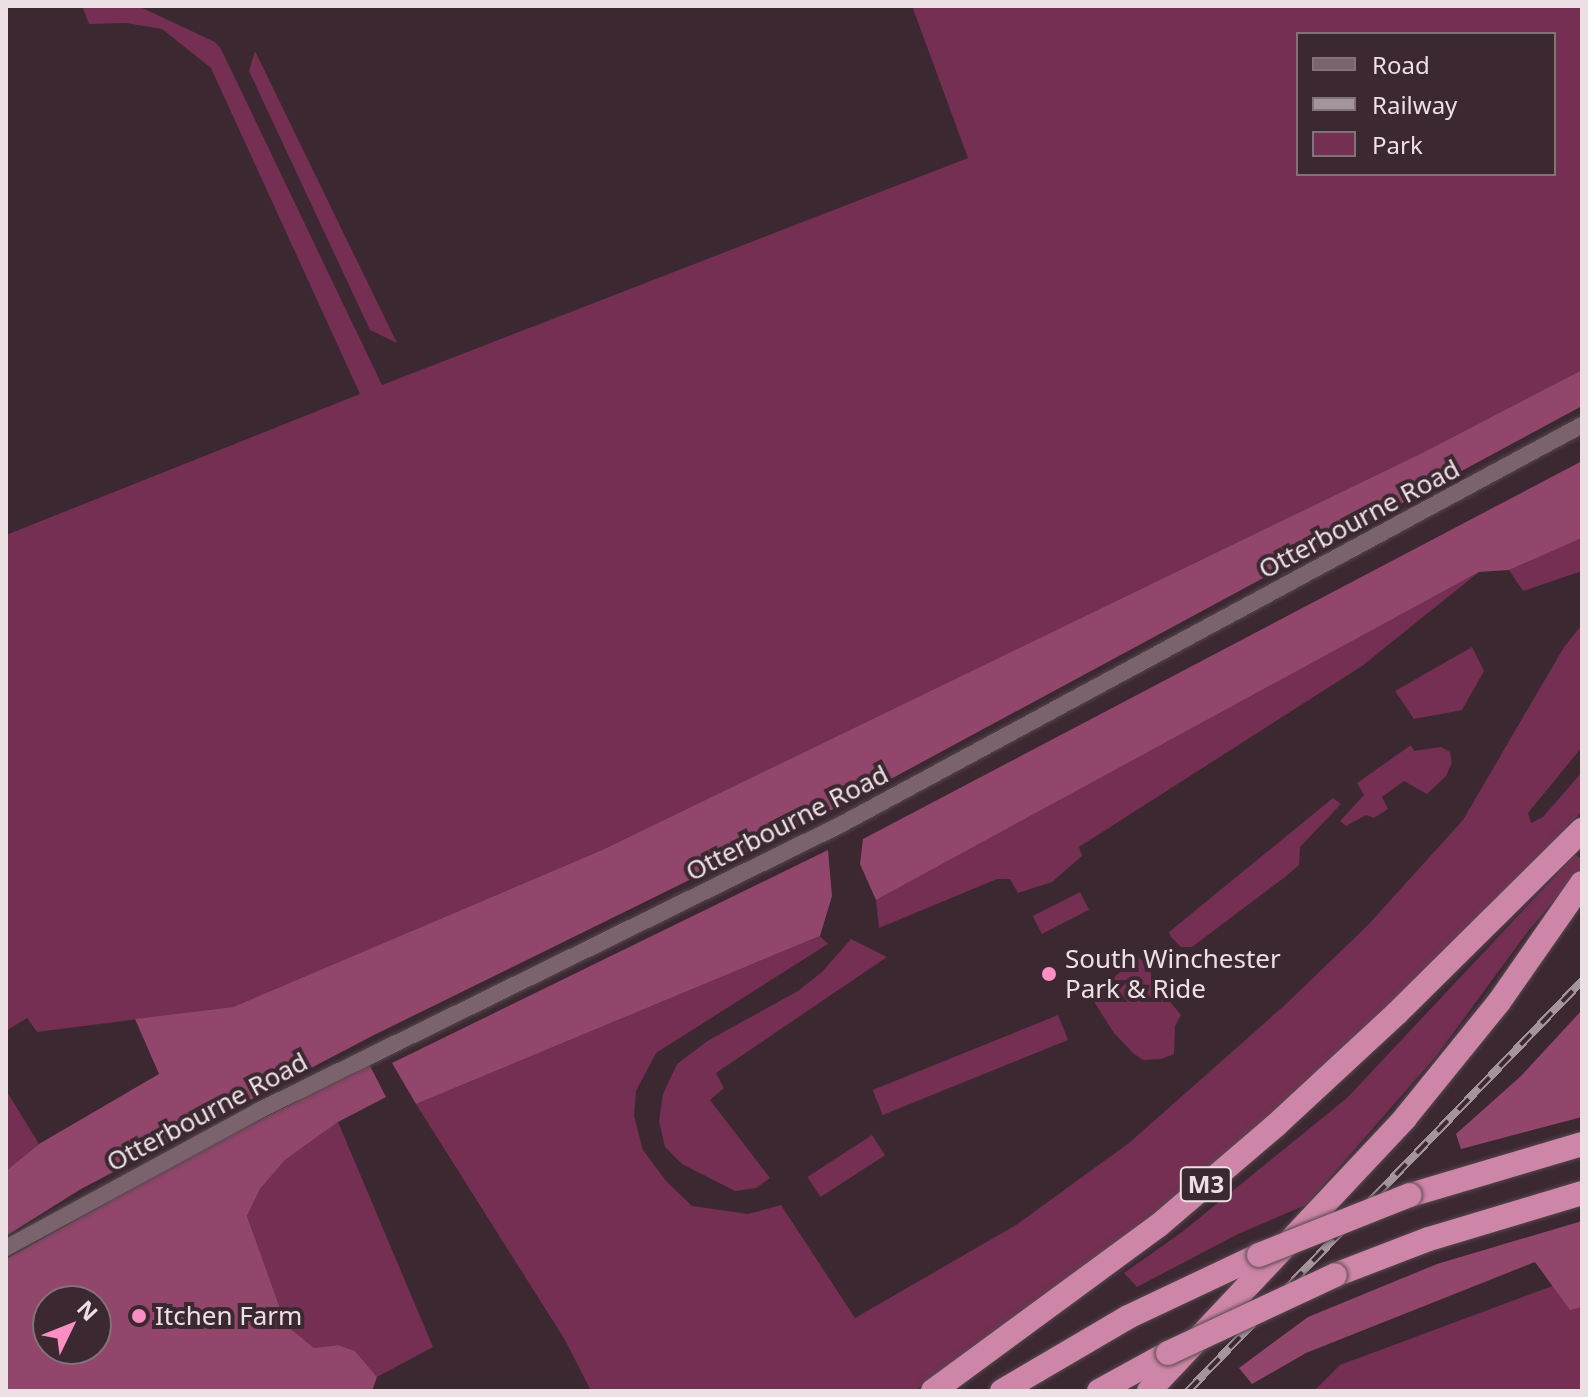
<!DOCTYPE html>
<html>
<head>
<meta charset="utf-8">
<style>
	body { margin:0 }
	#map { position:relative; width:1588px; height:1397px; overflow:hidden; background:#3b2831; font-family:"Noto Sans",sans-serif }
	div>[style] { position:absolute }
	.green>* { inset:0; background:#742f53; transform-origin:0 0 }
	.forest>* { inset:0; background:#92466c }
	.roads { filter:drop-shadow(0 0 2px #57464e) drop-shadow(0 0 2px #57464e) }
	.minor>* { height:16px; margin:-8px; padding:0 8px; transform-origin:8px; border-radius:8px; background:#7a636d }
	.highway>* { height:24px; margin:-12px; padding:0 12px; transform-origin:12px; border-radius:12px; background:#ce86a8 }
	.rail>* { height:8px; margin-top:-4px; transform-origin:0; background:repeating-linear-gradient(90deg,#3b2831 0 15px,#a4949b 0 30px); box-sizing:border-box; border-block:2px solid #a4949b }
	.bridges { filter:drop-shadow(0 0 2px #57464e) drop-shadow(0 0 2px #57464e) }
	.highway-bridge>* { height:24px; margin:-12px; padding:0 12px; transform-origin:12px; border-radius:12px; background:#ce86a8 }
	.dots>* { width:22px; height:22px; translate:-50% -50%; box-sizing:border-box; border:4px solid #3b2831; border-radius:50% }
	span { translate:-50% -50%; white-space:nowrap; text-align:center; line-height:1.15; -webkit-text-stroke:8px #3b2831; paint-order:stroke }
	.shield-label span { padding:2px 6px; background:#3b2831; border:2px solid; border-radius:6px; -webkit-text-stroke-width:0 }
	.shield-label { font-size:24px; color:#ede0e5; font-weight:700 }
	.street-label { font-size:26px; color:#ede0e5 }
	.poi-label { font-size:26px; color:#ede0e5 }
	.left { translate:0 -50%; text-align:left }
	.frame { position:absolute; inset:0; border:8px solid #ede0e5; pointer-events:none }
	.legend { position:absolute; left:1296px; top:32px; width:260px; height:144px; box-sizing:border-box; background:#3b2831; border:2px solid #827279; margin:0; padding:10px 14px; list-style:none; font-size:24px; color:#ede0e5 }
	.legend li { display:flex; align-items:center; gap:16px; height:40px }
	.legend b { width:40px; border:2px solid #827279 }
	.north { position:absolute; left:32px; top:1285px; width:80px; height:80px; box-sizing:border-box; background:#3b2831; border:2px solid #827279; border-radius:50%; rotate:47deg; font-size:22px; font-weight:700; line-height:32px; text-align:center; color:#ede0e5 }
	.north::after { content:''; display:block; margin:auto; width:28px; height:36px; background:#fb8fc3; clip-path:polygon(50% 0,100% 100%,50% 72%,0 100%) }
</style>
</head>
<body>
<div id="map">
	<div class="green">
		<i style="clip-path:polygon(evenodd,82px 6px,138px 6px,215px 42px,221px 49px,382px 385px,968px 158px,912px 6px,1582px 6px,1582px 370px,1422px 453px,602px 850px,233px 1007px,37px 1032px,27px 1018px,6px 1031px,6px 535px,360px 394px,211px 68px,162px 29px,126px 23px,89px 24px,82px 6px,1298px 34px,1554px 34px,1554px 174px,1298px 174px,1298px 34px)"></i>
		<i style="clip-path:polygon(255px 51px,397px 343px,370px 330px,249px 71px)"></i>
		<i style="clip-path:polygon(1582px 538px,1582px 571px,1523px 591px,1509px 570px)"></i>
		<i style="clip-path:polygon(1479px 572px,1362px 666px,1079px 847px,1082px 856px,1052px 882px,1018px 893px,1010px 879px,997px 879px,879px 928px,876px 900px)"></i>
		<i style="clip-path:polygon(1582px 625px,1582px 747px,1528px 813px,1531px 823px,1543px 817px,1582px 772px,1582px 811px,1513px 885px,1343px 1049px,1233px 1149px,1106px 1254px,914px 1391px,591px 1391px,565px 1340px,416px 1104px,820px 936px,828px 944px,656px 1053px,636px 1091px,634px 1116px,643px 1150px,666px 1181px,692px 1206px,748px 1214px,781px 1205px,855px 1318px,1016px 1225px,1129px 1143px,1286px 1004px,1368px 925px,1463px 820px,1564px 647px)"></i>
		<i style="clip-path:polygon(1472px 647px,1484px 671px,1462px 710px,1414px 719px,1395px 691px)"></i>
		<i style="clip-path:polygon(1411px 745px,1414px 751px,1441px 747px,1450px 752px,1452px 762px,1446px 776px,1427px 794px,1404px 781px,1382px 797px,1388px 809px,1374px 818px,1366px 815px,1346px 826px,1340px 821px,1364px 795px,1357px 783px)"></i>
		<i style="clip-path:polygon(1333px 798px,1341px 804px,1300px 847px,1299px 865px,1285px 877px,1192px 947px,1181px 947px,1171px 937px,1169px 932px)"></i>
		<i style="clip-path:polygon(1575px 855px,1582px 858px,1582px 868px,1529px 930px,1437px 1055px,1306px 1205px,1238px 1234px,1137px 1287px,1124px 1273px,1182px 1232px,1347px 1098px)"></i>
		<i style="left:1080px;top:892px;width:20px;height:53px;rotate:63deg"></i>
		<i style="clip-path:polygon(851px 939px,887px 957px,716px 1073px,724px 1088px,710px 1100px,770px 1178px,756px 1188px,735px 1191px,682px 1164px,665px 1147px,659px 1121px,663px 1094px,677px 1064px,709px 1040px,798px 991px,822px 972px)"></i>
		<i style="clip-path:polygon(1138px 957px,1150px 967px,1152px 980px,1181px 1015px,1175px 1026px,1174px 1054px,1161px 1059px,1143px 1060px,1133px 1053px,1114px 1033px,1091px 997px)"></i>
		<i style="left:1058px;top:1015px;width:27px;height:200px;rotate:68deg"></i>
		<i style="clip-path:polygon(6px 1090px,39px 1144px,6px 1171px)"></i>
		<i style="clip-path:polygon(338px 1122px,433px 1347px,377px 1377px,355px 1351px,338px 1345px,314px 1348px,286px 1325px,247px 1216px,260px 1189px,285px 1160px)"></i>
		<i style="left:872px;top:1135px;width:24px;height:77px;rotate:57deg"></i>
		<i style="clip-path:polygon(1582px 1275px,1582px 1391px,1314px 1391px,1340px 1365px)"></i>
	</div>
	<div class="forest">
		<i style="clip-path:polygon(1582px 370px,1582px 406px,850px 801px,372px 1036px,81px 1189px,6px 1236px,6px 1171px,39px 1144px,159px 1074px,135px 1019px,233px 1007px,602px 850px,1422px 453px)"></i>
		<i style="clip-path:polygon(1582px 461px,1582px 538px,1509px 570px,1479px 572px,876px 900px,860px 864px,863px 839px)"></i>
		<i style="clip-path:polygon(828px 850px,832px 896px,820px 936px,416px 1104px,392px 1063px)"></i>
		<i style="clip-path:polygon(1582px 1010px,1582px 1117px,1461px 1149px,1456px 1134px,1521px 1076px)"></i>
		<i style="clip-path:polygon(evenodd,369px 1064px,386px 1097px,338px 1122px,285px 1160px,260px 1189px,247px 1216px,286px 1325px,314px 1348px,338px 1345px,355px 1351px,377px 1377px,372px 1391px,6px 1391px,6px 1259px,205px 1148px,369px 1064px,48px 1301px,96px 1301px,96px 1349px,48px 1349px,48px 1301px)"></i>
		<i style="clip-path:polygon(1582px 1221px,1582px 1307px,1570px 1310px,1535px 1262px,1306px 1353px,1252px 1384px,1239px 1368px,1308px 1317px,1437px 1264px)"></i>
	</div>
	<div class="roads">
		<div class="minor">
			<i style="left:6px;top:1248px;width:287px;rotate:-28.5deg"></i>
			<i style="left:258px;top:1111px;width:651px;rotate:-26.17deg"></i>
			<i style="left:842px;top:824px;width:841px;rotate:-28.33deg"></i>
		</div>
		<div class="highway">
			<i style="left:1410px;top:1195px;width:179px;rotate:-16.5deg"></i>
			<i style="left:1335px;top:1275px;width:101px;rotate:-21deg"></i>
			<i style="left:1429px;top:1239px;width:160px;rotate:-16.7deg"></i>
			<i style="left:933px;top:1391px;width:279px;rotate:-36.3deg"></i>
			<i style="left:1158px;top:1226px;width:154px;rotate:-40.5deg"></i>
			<i style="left:1275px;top:1126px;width:166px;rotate:-42.8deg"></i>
			<i style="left:1397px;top:1013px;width:260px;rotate:-44.7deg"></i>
			<i style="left:1002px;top:1391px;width:146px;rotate:-30.4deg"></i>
			<i style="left:1128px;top:1317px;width:145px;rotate:-25.3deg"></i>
			<i style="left:1099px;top:1391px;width:79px;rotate:-28.8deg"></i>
			<i style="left:1149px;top:1391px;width:374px;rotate:-46.8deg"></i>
			<i style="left:1405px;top:1118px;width:149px;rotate:-51deg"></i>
			<i style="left:1499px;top:1002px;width:145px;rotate:-55.1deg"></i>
		</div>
	</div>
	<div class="rail">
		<i style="left:1188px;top:1391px;width:569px;rotate:-46.14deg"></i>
	</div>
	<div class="bridges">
		<div class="highway-bridge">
			<i style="left:1259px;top:1255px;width:162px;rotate:-21.7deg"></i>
			<i style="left:1168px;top:1353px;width:184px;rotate:-25deg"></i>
		</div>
	</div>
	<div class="dots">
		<i style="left:1049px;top:974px;background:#fb8fc3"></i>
		<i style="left:139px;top:1316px;background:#fb8fc3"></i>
	</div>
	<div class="shield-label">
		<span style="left:1206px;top:1184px">M3</span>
	</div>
	<div class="street-label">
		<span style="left:1359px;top:519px;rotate:-28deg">Otterbourne Road</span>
		<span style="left:787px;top:823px;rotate:-27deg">Otterbourne Road</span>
		<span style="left:207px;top:1112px;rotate:-28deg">Otterbourne Road</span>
	</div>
	<div class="poi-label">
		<span class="left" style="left:1065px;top:974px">South Winchester<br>Park &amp; Ride</span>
		<span class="left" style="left:155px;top:1316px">Itchen Farm</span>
	</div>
	<div class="frame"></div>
	<ul class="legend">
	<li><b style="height:10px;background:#7a636d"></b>Road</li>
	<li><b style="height:10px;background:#a4949b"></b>Railway</li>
	<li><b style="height:22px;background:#742f53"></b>Park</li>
	</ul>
	<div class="north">N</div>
</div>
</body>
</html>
